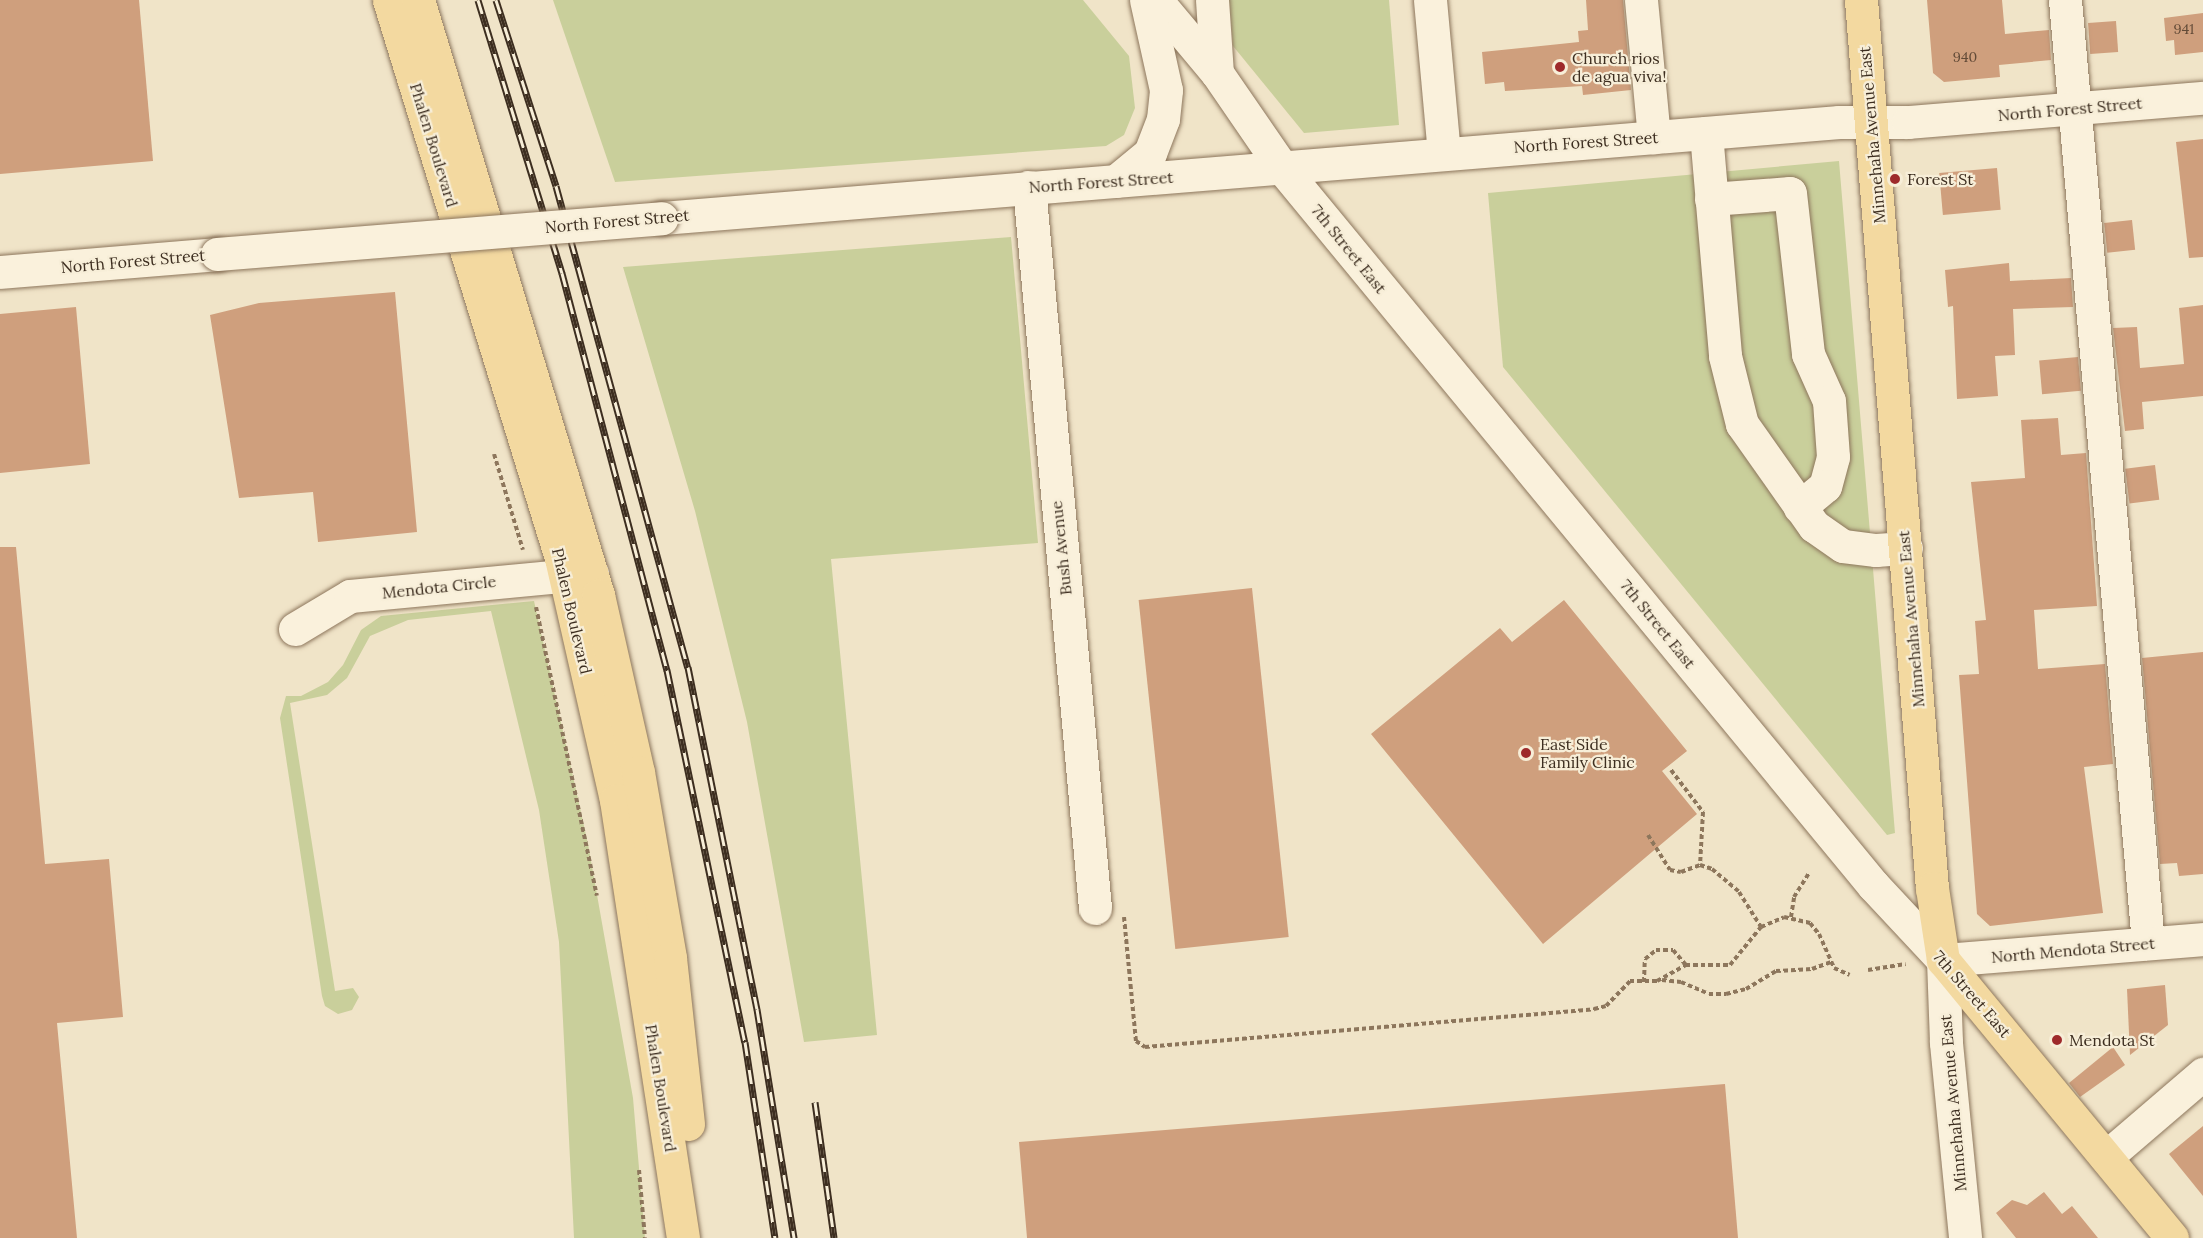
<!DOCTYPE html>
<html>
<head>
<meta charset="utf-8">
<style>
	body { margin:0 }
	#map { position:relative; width:2203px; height:1238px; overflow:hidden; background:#f0e4c8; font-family:Lora,serif }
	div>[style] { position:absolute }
	.green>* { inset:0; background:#c9cf9b }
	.building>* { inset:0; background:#cf9f7d; transform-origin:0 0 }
	.path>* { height:4px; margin-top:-2px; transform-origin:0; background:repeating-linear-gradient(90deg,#8d765c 0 4.5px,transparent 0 7.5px) }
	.roads { filter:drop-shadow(0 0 2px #8d765c) drop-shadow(0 0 2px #8d765c) }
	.minor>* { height:33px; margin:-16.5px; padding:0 16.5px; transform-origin:16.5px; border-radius:16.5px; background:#faf1dc }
	.major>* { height:33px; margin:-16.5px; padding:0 16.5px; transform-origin:16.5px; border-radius:16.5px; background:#f3d9a0 }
	.rail>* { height:7px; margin-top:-3.5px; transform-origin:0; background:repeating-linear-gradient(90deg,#f7eed8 0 14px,#3d2e20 0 28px); box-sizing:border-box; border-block:2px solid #3d2e20 }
	.bridges { filter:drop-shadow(0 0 2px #8d765c) drop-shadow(0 0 2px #8d765c) }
	.minor-bridge>* { height:33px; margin:-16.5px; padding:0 16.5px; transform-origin:16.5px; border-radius:16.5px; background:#faf1dc }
	.dots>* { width:16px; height:16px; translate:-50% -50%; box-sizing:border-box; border:3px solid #f7eed8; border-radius:50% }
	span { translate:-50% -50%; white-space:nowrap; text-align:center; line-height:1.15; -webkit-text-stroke:4.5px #f7eed8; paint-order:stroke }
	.number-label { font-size:14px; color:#624a37 }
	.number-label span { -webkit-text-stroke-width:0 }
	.poi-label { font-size:16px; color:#3d2e20 }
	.left { translate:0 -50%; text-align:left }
	.street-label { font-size:16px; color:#3d2e20 }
</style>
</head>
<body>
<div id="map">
	<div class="green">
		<i style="clip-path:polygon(553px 0,1083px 0,1129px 56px,1135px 108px,1124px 135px,1106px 146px,615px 182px)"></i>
		<i style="clip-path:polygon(1229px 0,1389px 0,1399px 125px,1304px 133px,1233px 46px)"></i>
		<i style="clip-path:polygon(1839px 161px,1895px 833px,1887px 835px,1503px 367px,1488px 193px)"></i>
		<i style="clip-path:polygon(1011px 237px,1038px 543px,831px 559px,877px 1035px,804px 1042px,747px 722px,695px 511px,623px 267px)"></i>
		<i style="clip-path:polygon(534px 601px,588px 844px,633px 1098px,645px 1238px,574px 1238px,559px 942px,539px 810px,491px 611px,408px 620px,370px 636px,347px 678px,327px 695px,290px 703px,335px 991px,353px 988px,359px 997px,352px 1010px,338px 1014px,325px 1006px,322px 996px,280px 718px,286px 696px,301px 696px,328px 682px,343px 665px,361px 630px,381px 616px)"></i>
	</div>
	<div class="building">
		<i style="clip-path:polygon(0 0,139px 0,153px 161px,0 174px)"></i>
		<i style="clip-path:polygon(1586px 0,1623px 0,1631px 90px,1583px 95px,1582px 86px,1505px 91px,1504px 82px,1485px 84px,1482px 52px,1579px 42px,1578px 31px,1588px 30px)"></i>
		<i style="clip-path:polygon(1927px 0,2002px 0,2005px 34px,2049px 30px,2051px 60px,1999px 65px,2000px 77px,1944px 82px,1933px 73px)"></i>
		<i style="clip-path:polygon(2203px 13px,2203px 52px,2175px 55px,2174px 40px,2166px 41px,2164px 18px)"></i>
		<i style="left:2116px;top:21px;width:31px;height:28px;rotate:86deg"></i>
		<i style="clip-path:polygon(2203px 139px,2203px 257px,2189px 258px,2176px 142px)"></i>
		<i style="left:1997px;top:168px;width:42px;height:58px;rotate:85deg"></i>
		<i style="left:2132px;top:220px;width:30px;height:28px;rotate:84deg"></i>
		<i style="clip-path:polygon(2009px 263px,2010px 281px,2071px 278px,2073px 307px,2013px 309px,2015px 355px,1995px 356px,1998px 396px,1957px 399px,1953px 306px,1948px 307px,1945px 270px)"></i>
		<i style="clip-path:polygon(395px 292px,417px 532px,318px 542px,313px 492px,239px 498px,210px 315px,259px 303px)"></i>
		<i style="clip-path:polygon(2203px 305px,2203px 396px,2142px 402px,2144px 429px,2125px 431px,2113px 328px,2137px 327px,2140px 368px,2184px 364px,2179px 308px)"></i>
		<i style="clip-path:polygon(76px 307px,90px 464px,0 473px,0 314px)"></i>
		<i style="left:2078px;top:357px;width:34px;height:39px;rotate:85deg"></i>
		<i style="clip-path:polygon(2058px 418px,2061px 455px,2086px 453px,2097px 606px,2034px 610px,2038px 669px,2105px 664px,2113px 764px,2084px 767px,2103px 913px,1990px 926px,1977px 914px,1959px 675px,1979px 674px,1975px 621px,1986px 620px,1971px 482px,2025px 478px,2021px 420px)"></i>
		<i style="left:2155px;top:465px;width:35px;height:30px;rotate:83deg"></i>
		<i style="clip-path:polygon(0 547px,16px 547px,45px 864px,109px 859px,123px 1017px,57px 1023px,77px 1238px,0 1238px)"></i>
		<i style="left:1252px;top:588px;width:351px;height:114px;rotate:84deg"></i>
		<i style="clip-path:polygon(1564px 600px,1687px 751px,1662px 771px,1697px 814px,1543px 944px,1371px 734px,1500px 628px,1512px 642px)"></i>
		<i style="clip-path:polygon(2203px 652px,2203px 874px,2179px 876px,2177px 863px,2160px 864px,2142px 658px)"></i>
		<i style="clip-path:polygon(2165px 985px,2168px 1025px,2130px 1055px,2127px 989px)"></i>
		<i style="clip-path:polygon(2113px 1047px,2125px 1065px,2080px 1097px,2069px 1083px)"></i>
		<i style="clip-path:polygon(1725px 1084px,1738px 1238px,1027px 1238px,1019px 1142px)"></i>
		<i style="clip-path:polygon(2203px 1126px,2203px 1196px,2169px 1154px)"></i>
		<i style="clip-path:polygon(2044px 1192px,2062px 1214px,2072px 1206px,2098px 1238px,2016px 1238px,1996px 1213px,2012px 1200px,2027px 1205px)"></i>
	</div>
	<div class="path">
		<i style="left:494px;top:454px;width:100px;rotate:73.2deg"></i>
		<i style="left:536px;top:607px;width:295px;rotate:78.1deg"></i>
		<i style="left:1671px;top:770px;width:53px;rotate:52.7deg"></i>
		<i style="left:1703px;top:812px;width:53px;rotate:93.2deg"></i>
		<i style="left:1648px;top:835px;width:41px;rotate:57.8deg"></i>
		<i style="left:1670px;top:870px;width:11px;rotate:10deg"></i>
		<i style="left:1681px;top:872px;width:20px;rotate:-20deg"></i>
		<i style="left:1700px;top:865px;width:13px;rotate:18deg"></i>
		<i style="left:1712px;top:869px;width:35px;rotate:40deg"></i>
		<i style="left:1739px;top:892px;width:41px;rotate:57.8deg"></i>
		<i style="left:1124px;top:917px;width:125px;rotate:84.5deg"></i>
		<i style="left:1136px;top:1041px;width:11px;rotate:34deg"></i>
		<i style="left:1145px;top:1047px;width:451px;rotate:-4.8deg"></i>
		<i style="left:1594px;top:1009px;width:12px;rotate:-14deg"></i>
		<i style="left:1606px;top:1006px;width:35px;rotate:-46deg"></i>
		<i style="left:1630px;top:981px;width:27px"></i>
		<i style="left:1657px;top:981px;width:33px;rotate:-29deg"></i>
		<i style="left:1686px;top:965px;width:44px"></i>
		<i style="left:1730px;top:965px;width:49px;rotate:-50.8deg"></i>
		<i style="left:1761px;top:927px;width:25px;rotate:-23deg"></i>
		<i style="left:1784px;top:917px;width:27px;rotate:13deg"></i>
		<i style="left:1810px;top:923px;width:14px;rotate:51deg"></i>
		<i style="left:1819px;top:934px;width:37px;rotate:66deg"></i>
		<i style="left:1834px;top:968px;width:17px;rotate:24deg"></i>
		<i style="left:1791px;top:917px;width:20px;rotate:-81deg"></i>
		<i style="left:1794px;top:897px;width:28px;rotate:-58deg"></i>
		<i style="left:1868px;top:970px;width:38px;rotate:-9deg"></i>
		<i style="left:1662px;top:980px;width:19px;rotate:6deg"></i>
		<i style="left:1681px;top:982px;width:30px;rotate:23deg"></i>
		<i style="left:1709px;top:994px;width:17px"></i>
		<i style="left:1726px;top:994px;width:21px;rotate:-14deg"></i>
		<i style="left:1746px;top:989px;width:35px;rotate:-31deg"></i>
		<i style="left:1776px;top:971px;width:36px;rotate:-3deg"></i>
		<i style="left:1812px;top:969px;width:20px;rotate:-20deg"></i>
		<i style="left:1644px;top:982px;width:23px;rotate:-88deg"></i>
		<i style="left:1645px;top:959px;width:14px;rotate:-39deg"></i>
		<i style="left:1656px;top:950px;width:17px"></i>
		<i style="left:1673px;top:950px;width:20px;rotate:49deg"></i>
		<i style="left:639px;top:1170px;width:68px;rotate:85deg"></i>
	</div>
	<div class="roads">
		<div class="minor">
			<i style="left:1156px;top:0;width:95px;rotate:50.1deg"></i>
			<i style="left:1217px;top:73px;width:116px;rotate:55.5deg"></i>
			<i style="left:1283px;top:169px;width:928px;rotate:50.51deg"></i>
			<i style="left:1873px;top:885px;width:103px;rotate:47deg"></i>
			<i style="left:1212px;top:0;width:73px;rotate:86.1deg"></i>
			<i style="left:1430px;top:0;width:154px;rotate:84.8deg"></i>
			<i style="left:1641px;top:0;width:138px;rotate:84.6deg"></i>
			<i style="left:2065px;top:0;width:947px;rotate:84.97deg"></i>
			<i style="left:1706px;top:133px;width:224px;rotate:85.1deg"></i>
			<i style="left:1725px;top:356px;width:70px;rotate:76deg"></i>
			<i style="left:1742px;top:424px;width:125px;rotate:54.8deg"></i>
			<i style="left:1814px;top:526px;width:35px;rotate:35deg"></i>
			<i style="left:1843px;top:546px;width:33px;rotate:7deg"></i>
			<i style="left:1876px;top:550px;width:30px;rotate:-4deg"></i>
			<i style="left:1116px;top:181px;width:44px;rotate:-39.5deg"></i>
			<i style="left:1150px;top:153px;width:36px;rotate:-69deg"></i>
			<i style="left:1163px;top:119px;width:29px;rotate:-84deg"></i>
			<i style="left:1166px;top:90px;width:92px;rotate:-102.5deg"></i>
			<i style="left:1029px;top:187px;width:724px;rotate:84.77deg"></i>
			<i style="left:1711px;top:199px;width:79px;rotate:-4.3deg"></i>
			<i style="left:1790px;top:193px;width:162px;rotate:83.6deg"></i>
			<i style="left:1808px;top:354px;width:51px;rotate:65.9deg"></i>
			<i style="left:1829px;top:401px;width:56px;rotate:85.9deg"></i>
			<i style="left:1833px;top:457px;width:30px;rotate:105deg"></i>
			<i style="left:1825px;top:486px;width:33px;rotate:140deg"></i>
			<i style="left:662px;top:218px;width:1181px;rotate:-4.66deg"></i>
			<i style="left:1839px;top:122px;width:69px"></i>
			<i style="left:1908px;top:122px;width:296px;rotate:-4.7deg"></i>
			<i style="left:0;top:272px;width:218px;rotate:-4.7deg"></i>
			<i style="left:295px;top:629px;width:64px;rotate:-31deg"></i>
			<i style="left:350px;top:596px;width:243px;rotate:-5.4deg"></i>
			<i style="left:1943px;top:960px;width:83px;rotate:87.9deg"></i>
			<i style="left:1946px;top:1043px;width:196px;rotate:84.4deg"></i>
			<i style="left:1943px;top:960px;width:261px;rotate:-4.6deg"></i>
			<i style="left:2106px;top:1157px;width:128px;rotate:-40.6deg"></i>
		</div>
		<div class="major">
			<i style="left:389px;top:0;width:584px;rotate:72.87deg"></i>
			<i style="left:561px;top:558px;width:248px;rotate:77.2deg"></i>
			<i style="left:616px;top:800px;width:443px;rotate:81.3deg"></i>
			<i style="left:418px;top:0;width:622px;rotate:73.17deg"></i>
			<i style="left:598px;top:595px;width:181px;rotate:77.3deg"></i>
			<i style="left:638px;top:772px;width:189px;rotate:80.2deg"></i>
			<i style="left:670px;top:958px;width:167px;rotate:83.8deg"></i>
			<i style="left:1861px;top:0;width:891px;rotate:85.43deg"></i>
			<i style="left:1932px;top:888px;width:73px;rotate:81.3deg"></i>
			<i style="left:1943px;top:960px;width:360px;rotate:50.5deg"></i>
		</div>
	</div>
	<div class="rail">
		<i style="left:478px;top:0;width:286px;rotate:72.9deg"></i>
		<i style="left:562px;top:273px;width:411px;rotate:75.2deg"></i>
		<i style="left:667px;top:670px;width:380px;rotate:78.2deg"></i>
		<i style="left:745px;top:1042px;width:198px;rotate:81.3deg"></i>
		<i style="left:496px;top:0;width:195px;rotate:72.1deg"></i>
		<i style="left:556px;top:186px;width:499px;rotate:74.7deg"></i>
		<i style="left:688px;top:667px;width:349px;rotate:78.6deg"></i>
		<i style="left:757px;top:1009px;width:232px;rotate:80.8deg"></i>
		<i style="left:815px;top:1102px;width:137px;rotate:82deg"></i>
	</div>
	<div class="bridges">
		<div class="minor-bridge">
			<i style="left:217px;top:254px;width:446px;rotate:-4.6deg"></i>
		</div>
	</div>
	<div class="dots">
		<i style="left:1560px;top:67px;background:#9e2a2b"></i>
		<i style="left:1895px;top:179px;background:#9e2a2b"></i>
		<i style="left:1526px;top:753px;background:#9e2a2b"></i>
		<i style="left:2057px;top:1040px;background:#9e2a2b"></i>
	</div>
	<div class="number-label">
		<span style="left:2184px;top:29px">941</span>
		<span style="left:1965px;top:57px">940</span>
	</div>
	<div class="poi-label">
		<span class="left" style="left:1572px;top:67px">Church rios<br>de agua viva!</span>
		<span class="left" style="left:1907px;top:179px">Forest St</span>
		<span class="left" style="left:1540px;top:753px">East Side<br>Family Clinic</span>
		<span class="left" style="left:2069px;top:1040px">Mendota St</span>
	</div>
	<div class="street-label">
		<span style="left:2070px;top:109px;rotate:-5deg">North Forest Street</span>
		<span style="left:1872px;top:135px;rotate:-95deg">Minnehaha Avenue East</span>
		<span style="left:1586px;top:142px;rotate:-4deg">North Forest Street</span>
		<span style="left:434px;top:145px;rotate:73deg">Phalen Boulevard</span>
		<span style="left:1101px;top:182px;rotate:-4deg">North Forest Street</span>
		<span style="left:617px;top:221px;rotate:-5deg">North Forest Street</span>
		<span style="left:1349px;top:249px;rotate:51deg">7th Street East</span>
		<span style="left:133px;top:261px;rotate:-5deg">North Forest Street</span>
		<span style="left:1061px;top:548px;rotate:-96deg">Bush Avenue</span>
		<span style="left:439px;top:587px;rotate:-6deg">Mendota Circle</span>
		<span style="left:572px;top:611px;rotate:77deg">Phalen Boulevard</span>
		<span style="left:1911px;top:619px;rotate:-95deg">Minnehaha Avenue East</span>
		<span style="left:1658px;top:624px;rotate:51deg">7th Street East</span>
		<span style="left:2073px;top:950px;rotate:-5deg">North Mendota Street</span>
		<span style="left:1972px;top:994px;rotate:49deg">7th Street East</span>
		<span style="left:661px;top:1088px;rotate:81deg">Phalen Boulevard</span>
		<span style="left:1953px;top:1103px;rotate:-95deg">Minnehaha Avenue East</span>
	</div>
</div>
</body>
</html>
